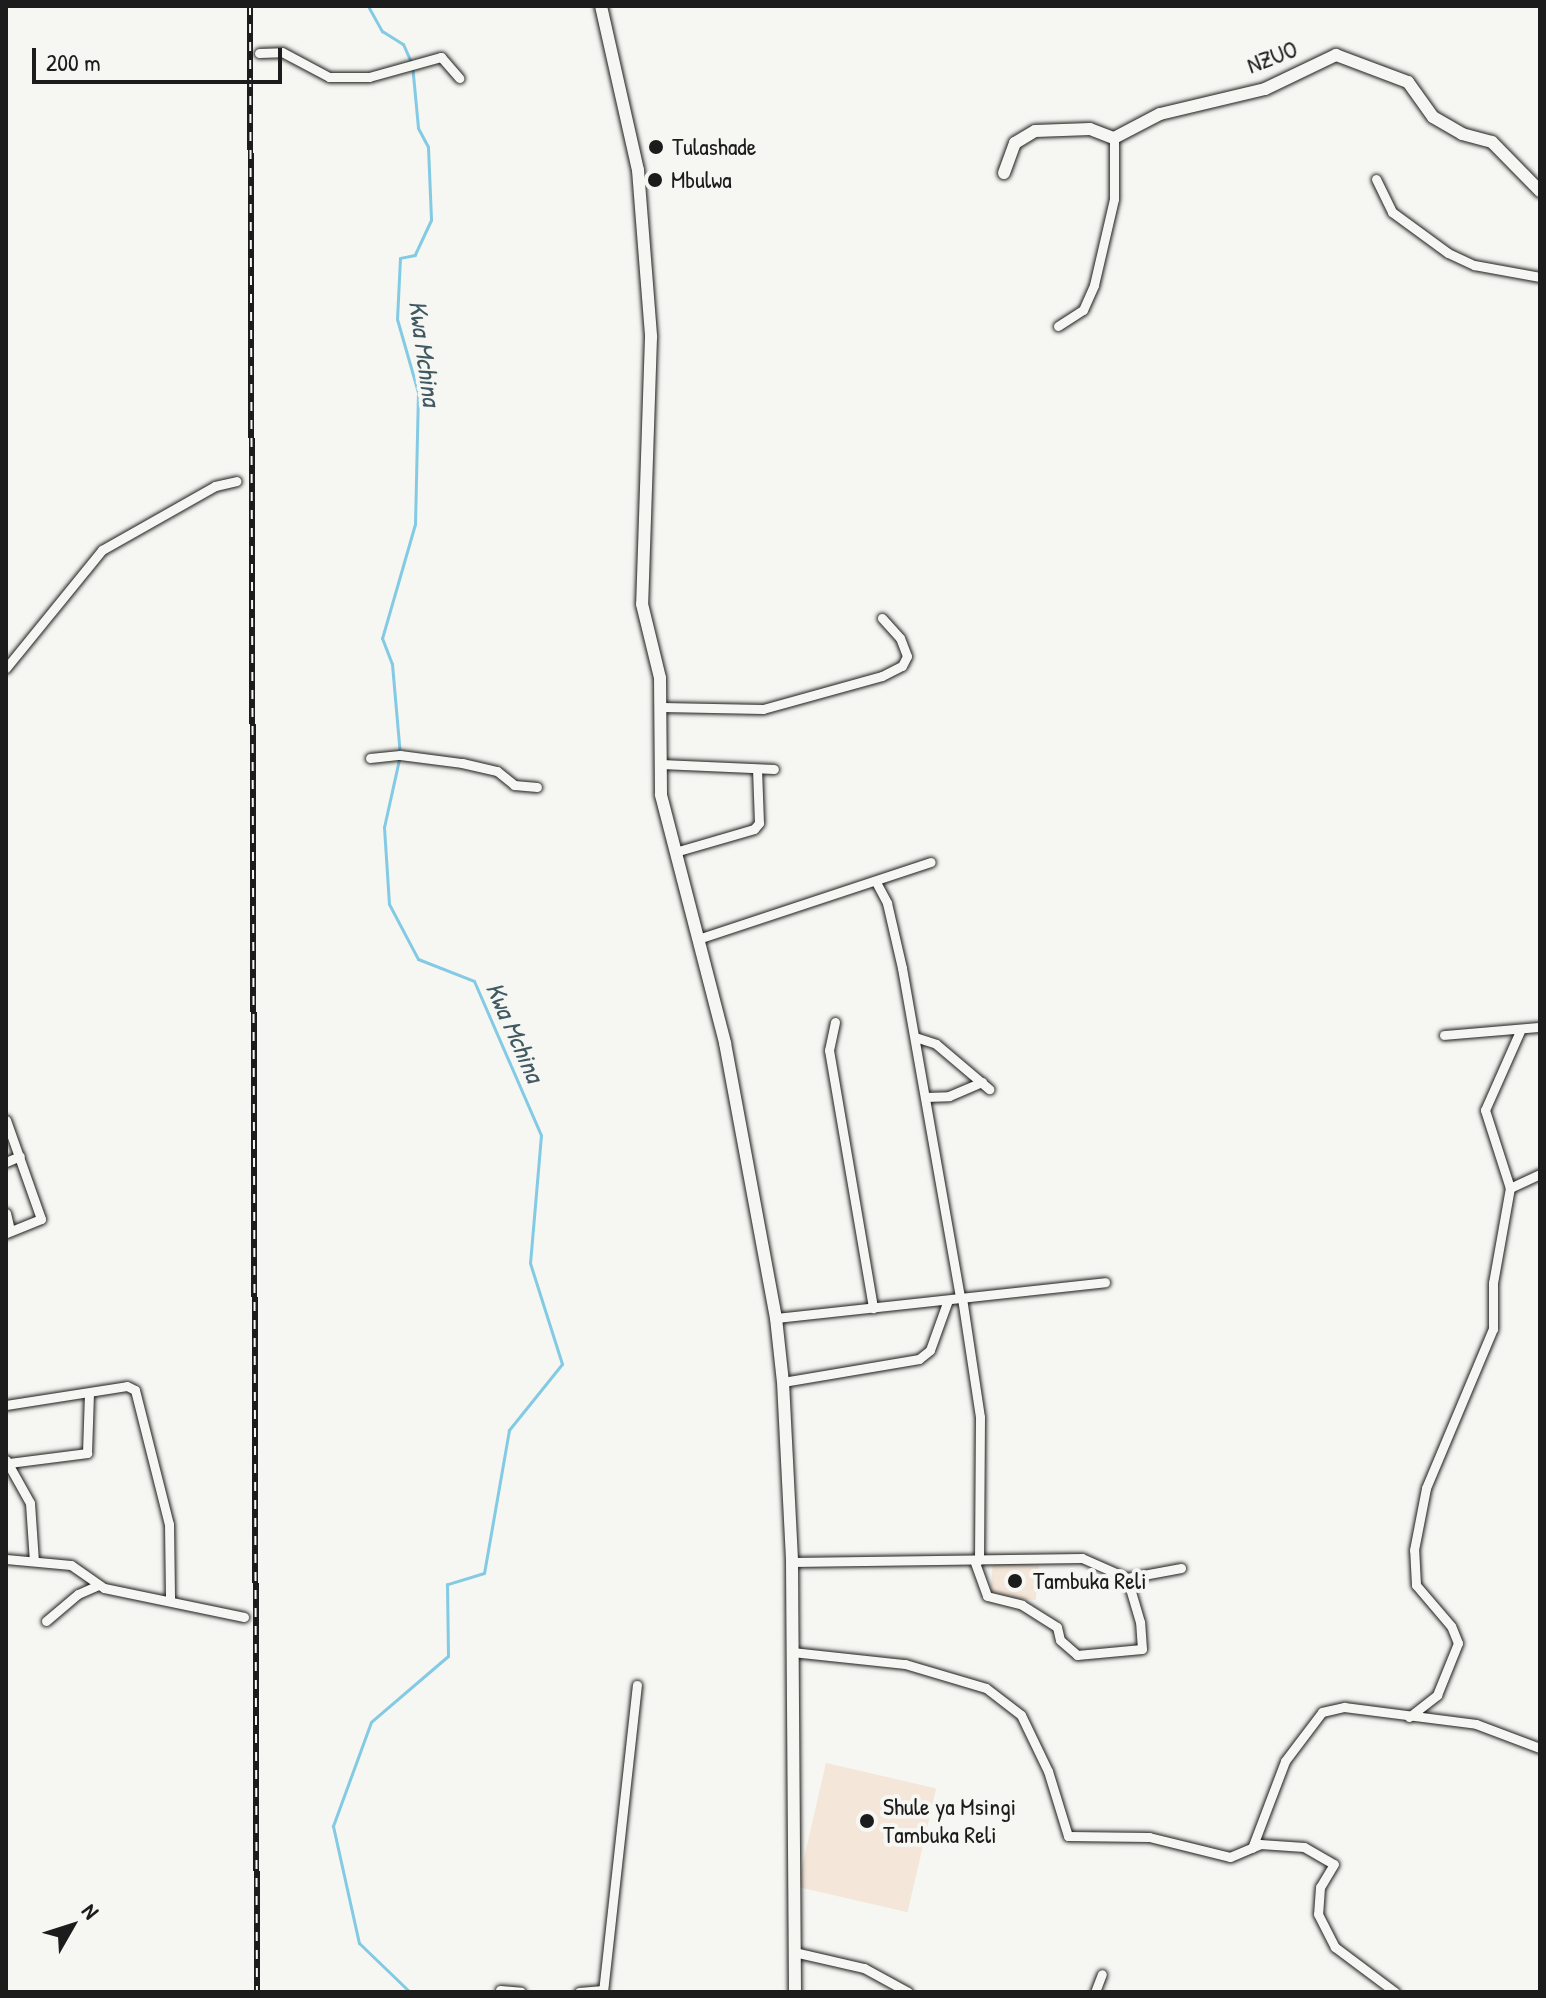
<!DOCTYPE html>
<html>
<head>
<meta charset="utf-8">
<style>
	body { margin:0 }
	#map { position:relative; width:1546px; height:1998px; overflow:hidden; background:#f6f6f2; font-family:"Patrick Hand",sans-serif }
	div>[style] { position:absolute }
	.built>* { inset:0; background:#f4e6d9; transform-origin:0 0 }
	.stream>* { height:3px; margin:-1.5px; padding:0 1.5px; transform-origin:1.5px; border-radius:1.5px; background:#83cae4 }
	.roads { filter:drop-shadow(0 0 2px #1c1c1c) drop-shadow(0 0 2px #1c1c1c) }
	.street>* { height:9px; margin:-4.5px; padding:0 4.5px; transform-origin:4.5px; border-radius:4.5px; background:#f6f6f2 }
	.secondary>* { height:12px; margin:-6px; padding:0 6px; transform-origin:6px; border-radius:6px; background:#f6f6f2 }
	.rail>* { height:6px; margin-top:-3px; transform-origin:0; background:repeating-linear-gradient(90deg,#f6f6f2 0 9px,#1c1c1c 0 18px); box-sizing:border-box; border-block:2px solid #1c1c1c }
	.dots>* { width:22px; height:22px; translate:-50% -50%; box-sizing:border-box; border:4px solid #f6f6f2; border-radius:50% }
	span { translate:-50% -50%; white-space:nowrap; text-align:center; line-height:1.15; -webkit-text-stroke:8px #f6f6f2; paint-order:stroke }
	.street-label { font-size:24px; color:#1c1c1c }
	.poi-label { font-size:24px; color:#1c1c1c }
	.left { translate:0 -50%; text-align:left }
	.water-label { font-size:26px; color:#405962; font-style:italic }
	.frame { position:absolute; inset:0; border:8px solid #1c1c1c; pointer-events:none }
	.north { position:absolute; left:32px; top:1886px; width:80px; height:80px; -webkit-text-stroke:6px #f6f6f2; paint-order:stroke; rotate:51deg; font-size:22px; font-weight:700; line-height:32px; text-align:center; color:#1c1c1c }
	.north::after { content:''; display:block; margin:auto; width:28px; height:36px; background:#1c1c1c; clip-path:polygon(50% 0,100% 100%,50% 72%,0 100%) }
	.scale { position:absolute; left:32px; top:48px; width:250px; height:36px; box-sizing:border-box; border:4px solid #1c1c1c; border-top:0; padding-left:10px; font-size:24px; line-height:28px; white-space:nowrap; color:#1c1c1c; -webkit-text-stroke:6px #f6f6f2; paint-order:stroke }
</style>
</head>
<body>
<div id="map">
	<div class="built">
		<i style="left:993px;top:1562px;width:46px;height:34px;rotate:5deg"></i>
		<i style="left:826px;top:1763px;width:113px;height:127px;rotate:13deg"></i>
	</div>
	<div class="stream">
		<i style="left:368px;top:6px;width:29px;rotate:61deg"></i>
		<i style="left:382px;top:31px;width:25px;rotate:32deg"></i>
		<i style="left:403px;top:44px;width:22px;rotate:66deg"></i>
		<i style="left:412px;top:64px;width:64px;rotate:84.6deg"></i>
		<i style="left:418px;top:128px;width:21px;rotate:62deg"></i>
		<i style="left:428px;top:147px;width:73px;rotate:87.6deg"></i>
		<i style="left:431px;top:220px;width:38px;rotate:115deg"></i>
		<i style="left:415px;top:255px;width:15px;rotate:169deg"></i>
		<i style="left:400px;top:258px;width:61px;rotate:92.8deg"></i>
		<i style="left:397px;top:319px;width:76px;rotate:74deg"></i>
		<i style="left:418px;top:392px;width:132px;rotate:91.3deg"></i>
		<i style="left:415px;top:524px;width:119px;rotate:106.1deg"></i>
		<i style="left:382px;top:638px;width:28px;rotate:69deg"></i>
		<i style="left:392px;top:664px;width:91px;rotate:85deg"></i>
		<i style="left:400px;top:755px;width:74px;rotate:102.5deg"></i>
		<i style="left:384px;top:827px;width:77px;rotate:86.3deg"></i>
		<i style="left:389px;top:904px;width:62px;rotate:62.2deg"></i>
		<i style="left:418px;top:959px;width:60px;rotate:21.4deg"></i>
		<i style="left:474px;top:981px;width:168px;rotate:66.5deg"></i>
		<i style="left:541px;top:1135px;width:128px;rotate:94.9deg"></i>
		<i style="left:530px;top:1263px;width:106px;rotate:72.4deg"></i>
		<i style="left:562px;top:1364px;width:85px;rotate:128.8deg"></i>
		<i style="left:509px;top:1430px;width:145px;rotate:99.9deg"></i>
		<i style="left:484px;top:1573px;width:39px;rotate:163deg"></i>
		<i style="left:447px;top:1584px;width:72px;rotate:89.2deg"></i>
		<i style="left:448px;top:1656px;width:101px;rotate:139.4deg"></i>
		<i style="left:371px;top:1722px;width:111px;rotate:110.1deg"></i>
		<i style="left:333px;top:1826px;width:120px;rotate:77.5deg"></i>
		<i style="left:359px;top:1943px;width:71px;rotate:43.9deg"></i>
	</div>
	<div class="roads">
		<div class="street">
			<i style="left:259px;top:53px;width:23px;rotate:-2deg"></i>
			<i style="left:282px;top:52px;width:53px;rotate:28deg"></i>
			<i style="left:329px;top:77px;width:40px"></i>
			<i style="left:369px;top:77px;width:75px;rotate:-15.5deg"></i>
			<i style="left:441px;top:57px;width:28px;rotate:49deg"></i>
			<i style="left:1376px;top:179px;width:37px;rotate:64deg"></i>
			<i style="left:1392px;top:212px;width:69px;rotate:36.2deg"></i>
			<i style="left:1448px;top:253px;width:29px;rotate:25deg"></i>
			<i style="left:1474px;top:265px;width:67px;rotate:10.3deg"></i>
			<i style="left:1058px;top:326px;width:30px;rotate:-33deg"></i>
			<i style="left:1083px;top:310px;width:27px;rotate:-66deg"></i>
			<i style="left:1094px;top:285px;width:88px;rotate:-76.9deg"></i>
			<i style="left:1114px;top:199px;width:61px;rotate:-90deg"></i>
			<i style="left:6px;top:668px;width:152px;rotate:-50.9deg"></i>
			<i style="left:102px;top:550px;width:130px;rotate:-29.5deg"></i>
			<i style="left:215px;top:486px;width:22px;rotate:-13deg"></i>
			<i style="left:662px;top:707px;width:101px;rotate:1.1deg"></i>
			<i style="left:763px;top:709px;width:123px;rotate:-15.5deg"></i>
			<i style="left:882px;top:676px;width:22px;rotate:-27deg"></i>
			<i style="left:902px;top:666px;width:11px;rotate:-63deg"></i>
			<i style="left:907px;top:656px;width:19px;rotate:-111deg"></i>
			<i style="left:900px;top:638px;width:27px;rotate:-132deg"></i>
			<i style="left:370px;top:758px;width:30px;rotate:-6deg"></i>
			<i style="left:400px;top:755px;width:63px;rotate:7.4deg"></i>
			<i style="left:462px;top:763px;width:36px;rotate:13deg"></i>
			<i style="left:497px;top:771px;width:22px;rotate:39deg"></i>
			<i style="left:514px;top:785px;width:23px;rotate:5deg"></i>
			<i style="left:661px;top:764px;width:113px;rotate:2.5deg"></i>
			<i style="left:675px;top:852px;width:82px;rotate:-16.2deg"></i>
			<i style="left:754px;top:829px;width:8px;rotate:-50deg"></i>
			<i style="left:759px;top:823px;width:54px;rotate:-92.1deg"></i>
			<i style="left:876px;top:882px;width:24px;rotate:62deg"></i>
			<i style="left:887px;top:903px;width:67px;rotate:77deg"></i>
			<i style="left:902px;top:968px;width:335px;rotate:80deg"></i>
			<i style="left:698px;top:939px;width:245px;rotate:-18.3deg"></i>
			<i style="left:835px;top:1022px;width:29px;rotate:102deg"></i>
			<i style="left:829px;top:1050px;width:262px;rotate:80.3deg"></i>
			<i style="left:1444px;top:1035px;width:96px;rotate:-4.8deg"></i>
			<i style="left:915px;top:1037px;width:22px;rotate:18deg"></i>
			<i style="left:936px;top:1044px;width:70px;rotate:40.3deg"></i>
			<i style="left:925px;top:1097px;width:24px;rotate:-2deg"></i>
			<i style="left:949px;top:1096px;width:36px;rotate:-23deg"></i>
			<i style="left:6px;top:1120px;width:105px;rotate:70.5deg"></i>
			<i style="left:41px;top:1219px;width:38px;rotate:158deg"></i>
			<i style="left:6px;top:1162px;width:15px;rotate:-23deg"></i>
			<i style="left:1510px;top:1188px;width:33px;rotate:-25deg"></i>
			<i style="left:6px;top:1213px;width:18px;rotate:77deg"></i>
			<i style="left:962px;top:1298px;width:120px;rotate:81.4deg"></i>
			<i style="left:980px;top:1417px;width:143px;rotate:90.4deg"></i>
			<i style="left:776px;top:1318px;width:331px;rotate:-6.2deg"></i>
			<i style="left:783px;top:1382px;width:138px;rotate:-9.6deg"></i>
			<i style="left:919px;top:1359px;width:14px;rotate:-39deg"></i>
			<i style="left:930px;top:1350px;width:53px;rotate:-70.2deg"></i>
			<i style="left:6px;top:1405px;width:122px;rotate:-8.9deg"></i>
			<i style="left:127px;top:1386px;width:9px;rotate:27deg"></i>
			<i style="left:135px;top:1390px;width:138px;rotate:75.8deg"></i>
			<i style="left:169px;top:1524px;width:76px;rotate:89.2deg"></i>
			<i style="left:6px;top:1460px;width:49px;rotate:60.8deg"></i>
			<i style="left:30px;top:1503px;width:58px;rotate:86.1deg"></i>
			<i style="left:9px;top:1463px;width:79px;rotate:-7.3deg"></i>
			<i style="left:87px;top:1453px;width:59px;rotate:-88.1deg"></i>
			<i style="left:6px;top:1559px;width:65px;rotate:5.3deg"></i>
			<i style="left:71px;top:1565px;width:40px;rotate:34.9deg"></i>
			<i style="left:104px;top:1588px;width:143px;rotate:11.7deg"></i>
			<i style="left:974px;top:1560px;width:38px;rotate:70deg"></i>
			<i style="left:987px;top:1596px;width:36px;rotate:14deg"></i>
			<i style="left:1022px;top:1605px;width:41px;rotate:32.2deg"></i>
			<i style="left:1057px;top:1627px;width:13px;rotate:77deg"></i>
			<i style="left:1060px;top:1640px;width:23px;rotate:41deg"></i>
			<i style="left:1077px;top:1655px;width:65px;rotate:-5.3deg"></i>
			<i style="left:1142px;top:1649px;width:27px;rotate:-94deg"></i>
			<i style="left:1140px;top:1622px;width:46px;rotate:-106.5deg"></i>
			<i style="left:792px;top:1562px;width:290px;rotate:-0.8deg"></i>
			<i style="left:1082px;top:1558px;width:49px;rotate:24deg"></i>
			<i style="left:1127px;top:1578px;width:55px;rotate:-10.5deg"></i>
			<i style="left:46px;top:1621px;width:42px;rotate:-40.2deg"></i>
			<i style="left:78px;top:1594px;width:22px;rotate:-24deg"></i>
			<i style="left:792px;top:1652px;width:114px;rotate:6.1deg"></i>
			<i style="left:905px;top:1664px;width:84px;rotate:16.5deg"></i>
			<i style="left:986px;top:1688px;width:44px;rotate:37.6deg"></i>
			<i style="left:1021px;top:1715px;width:62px;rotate:64.3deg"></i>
			<i style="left:1048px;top:1771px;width:68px;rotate:72.9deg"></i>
			<i style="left:1068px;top:1836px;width:81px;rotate:0.7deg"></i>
			<i style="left:1149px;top:1837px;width:83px;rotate:13.9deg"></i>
			<i style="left:1230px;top:1857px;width:33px;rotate:-23deg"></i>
			<i style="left:1260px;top:1844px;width:44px;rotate:3.9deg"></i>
			<i style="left:1304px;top:1847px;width:34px;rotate:30deg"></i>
			<i style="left:1334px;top:1864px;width:27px;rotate:121deg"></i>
			<i style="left:1320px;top:1887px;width:27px;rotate:94deg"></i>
			<i style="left:1318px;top:1914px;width:37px;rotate:63deg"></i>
			<i style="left:1335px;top:1947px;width:75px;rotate:36.9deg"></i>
			<i style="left:1409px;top:1717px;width:36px;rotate:-38deg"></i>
			<i style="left:1437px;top:1695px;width:56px;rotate:-68deg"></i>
			<i style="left:1458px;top:1643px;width:18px;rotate:-112deg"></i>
			<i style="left:1451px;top:1626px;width:54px;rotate:-130.5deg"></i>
			<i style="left:1416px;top:1585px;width:35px;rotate:-93deg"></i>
			<i style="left:1414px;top:1550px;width:63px;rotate:-79deg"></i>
			<i style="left:1426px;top:1488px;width:173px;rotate:-67.2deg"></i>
			<i style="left:1493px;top:1329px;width:46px;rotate:-90deg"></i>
			<i style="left:1493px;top:1283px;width:97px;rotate:-79.9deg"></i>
			<i style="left:1510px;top:1188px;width:82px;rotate:-107.8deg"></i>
			<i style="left:1485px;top:1110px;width:86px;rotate:-66.1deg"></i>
			<i style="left:1252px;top:1848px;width:93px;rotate:-69.2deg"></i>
			<i style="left:1285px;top:1761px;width:61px;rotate:-52.9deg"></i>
			<i style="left:1322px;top:1712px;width:23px;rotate:-13deg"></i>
			<i style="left:1344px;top:1707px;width:133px;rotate:7.3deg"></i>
			<i style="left:1476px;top:1724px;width:68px;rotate:20.6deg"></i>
			<i style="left:794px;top:1952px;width:72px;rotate:12.9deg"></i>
			<i style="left:864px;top:1968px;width:50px;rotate:28.6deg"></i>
			<i style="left:500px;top:1990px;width:21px;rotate:5deg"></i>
			<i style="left:579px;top:1992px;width:24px;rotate:-5deg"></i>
			<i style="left:603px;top:1992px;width:309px;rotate:-83.7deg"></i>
			<i style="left:1095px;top:1992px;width:19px;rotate:-69deg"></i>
		</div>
		<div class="secondary">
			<i style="left:601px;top:6px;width:168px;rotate:77.3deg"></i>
			<i style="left:638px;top:170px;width:168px;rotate:85.5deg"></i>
			<i style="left:651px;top:337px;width:267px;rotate:91.9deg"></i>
			<i style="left:642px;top:604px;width:76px;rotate:76.3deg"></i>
			<i style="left:660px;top:678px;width:117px;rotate:89.5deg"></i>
			<i style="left:661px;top:795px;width:256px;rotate:75.5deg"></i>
			<i style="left:725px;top:1043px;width:280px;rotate:79.5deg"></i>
			<i style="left:776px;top:1318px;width:64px;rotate:83.8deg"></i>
			<i style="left:783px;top:1382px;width:180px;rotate:87.1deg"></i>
			<i style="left:792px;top:1562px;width:430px;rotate:89.6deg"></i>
			<i style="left:1004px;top:173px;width:32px;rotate:-70deg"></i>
			<i style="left:1015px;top:143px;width:23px;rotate:-31deg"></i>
			<i style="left:1035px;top:131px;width:55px;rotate:-2.1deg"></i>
			<i style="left:1090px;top:129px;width:26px;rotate:21deg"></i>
			<i style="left:1114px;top:138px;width:52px;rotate:-27.6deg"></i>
			<i style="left:1160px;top:114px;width:108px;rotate:-13.4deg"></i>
			<i style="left:1265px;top:89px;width:79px;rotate:-25.6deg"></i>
			<i style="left:1336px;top:55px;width:77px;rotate:20.6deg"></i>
			<i style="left:1408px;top:82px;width:43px;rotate:54.5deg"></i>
			<i style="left:1433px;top:117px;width:34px;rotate:30deg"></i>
			<i style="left:1462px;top:134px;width:31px;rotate:15deg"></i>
			<i style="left:1492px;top:142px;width:69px;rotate:45.6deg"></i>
		</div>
	</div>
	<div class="rail">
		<i style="left:250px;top:6px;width:1986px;rotate:89.8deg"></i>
	</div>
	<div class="dots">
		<i style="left:656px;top:147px;background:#1c1c1c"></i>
		<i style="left:655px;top:180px;background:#1c1c1c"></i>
		<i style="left:1015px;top:1581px;background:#1c1c1c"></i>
		<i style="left:867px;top:1821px;background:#1c1c1c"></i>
	</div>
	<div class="street-label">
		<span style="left:1272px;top:57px;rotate:-21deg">NZUO</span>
	</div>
	<div class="poi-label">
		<span class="left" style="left:672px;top:147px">Tulashade</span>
		<span class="left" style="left:671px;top:180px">Mbulwa</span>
		<span class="left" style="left:1033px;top:1581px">Tambuka Reli</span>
		<span class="left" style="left:883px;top:1821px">Shule ya Msingi<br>Tambuka Reli</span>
	</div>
	<div class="water-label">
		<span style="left:425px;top:353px;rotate:82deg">Kwa Mchina</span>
		<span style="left:515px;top:1032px;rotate:66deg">Kwa Mchina</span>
	</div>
	<div class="frame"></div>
	<div class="north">N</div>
	<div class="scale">200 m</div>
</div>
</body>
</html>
